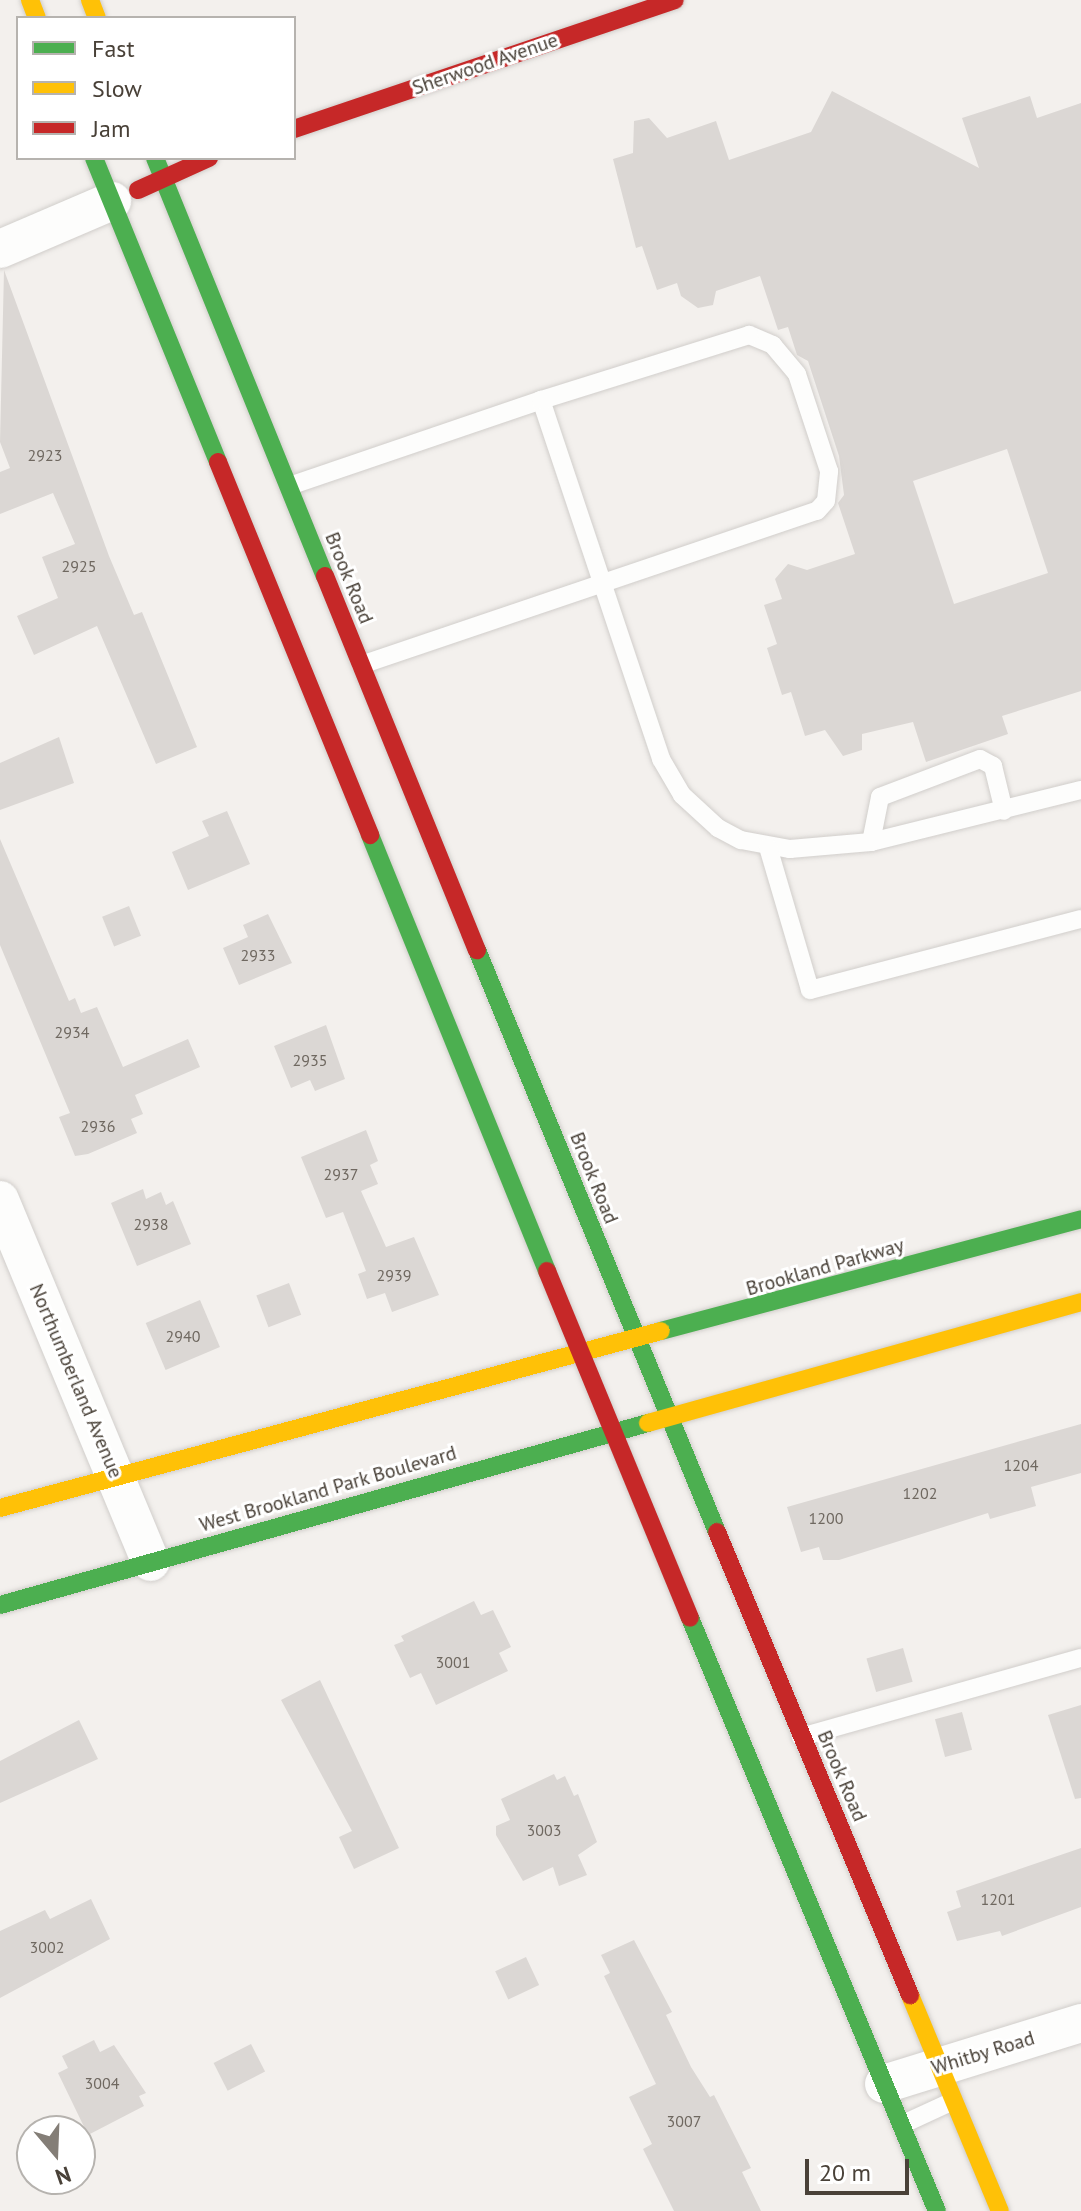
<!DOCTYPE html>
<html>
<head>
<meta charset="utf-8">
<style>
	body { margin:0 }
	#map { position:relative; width:1081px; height:2211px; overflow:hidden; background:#f3f0ed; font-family:"PT Sans",sans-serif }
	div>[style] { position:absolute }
	.building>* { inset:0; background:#dbd7d4; transform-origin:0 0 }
	.roads { filter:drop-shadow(0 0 2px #d1cecb) drop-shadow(0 0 2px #d1cecb) }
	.lane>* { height:18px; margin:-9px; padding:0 9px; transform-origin:9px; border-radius:9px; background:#fdfdfc }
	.street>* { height:38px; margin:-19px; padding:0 19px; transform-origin:19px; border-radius:19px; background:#fdfdfc }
	.fast>* { height:18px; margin:-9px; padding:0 9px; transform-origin:9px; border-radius:9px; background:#4caf50 }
	.slow>* { height:18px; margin:-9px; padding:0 9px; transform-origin:9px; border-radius:9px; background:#ffc107 }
	.jam>* { height:18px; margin:-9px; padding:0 9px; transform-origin:9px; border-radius:9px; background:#c62828 }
	span { translate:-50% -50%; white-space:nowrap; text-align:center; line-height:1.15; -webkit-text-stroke:6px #fff; paint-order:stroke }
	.number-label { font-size:16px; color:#6f6860 }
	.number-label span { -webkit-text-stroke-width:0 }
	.street-label { font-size:20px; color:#494138 }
	.legend { position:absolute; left:16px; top:16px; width:280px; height:144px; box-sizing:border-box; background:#fff; border:2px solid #b6b3af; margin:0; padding:10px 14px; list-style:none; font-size:24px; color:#494138 }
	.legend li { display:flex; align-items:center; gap:16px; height:40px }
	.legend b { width:40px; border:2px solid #b6b3af }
	.north { position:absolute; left:16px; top:2115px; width:80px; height:80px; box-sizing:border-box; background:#fff; border:2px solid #b6b3af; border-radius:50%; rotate:161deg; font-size:22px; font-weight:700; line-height:32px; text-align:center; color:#494138 }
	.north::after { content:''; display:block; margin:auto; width:28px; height:36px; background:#847e77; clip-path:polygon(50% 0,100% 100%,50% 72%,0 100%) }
	.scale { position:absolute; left:805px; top:2159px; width:104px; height:36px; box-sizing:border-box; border:4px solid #494138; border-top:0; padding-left:10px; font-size:24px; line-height:28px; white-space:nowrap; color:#494138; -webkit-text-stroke:6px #fff; paint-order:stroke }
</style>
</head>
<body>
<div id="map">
	<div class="building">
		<i style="clip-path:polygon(evenodd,832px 91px,979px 168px,962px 118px,1030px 96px,1037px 118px,1081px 103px,1081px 691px,1002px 716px,1008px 734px,926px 762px,913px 722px,862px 734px,862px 750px,843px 756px,825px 730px,805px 736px,791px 692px,782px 695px,767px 648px,777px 644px,764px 605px,782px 599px,775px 579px,788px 564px,807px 570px,855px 554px,838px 503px,844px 495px,839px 456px,808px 361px,797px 355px,788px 327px,778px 330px,760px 276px,716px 291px,713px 305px,698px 308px,681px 296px,677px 283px,657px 290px,642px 246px,636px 248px,613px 159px,633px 153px,634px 121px,649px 118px,667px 138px,716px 121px,729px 160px,811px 132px,832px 91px,1007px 449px,1048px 573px,954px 604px,913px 481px,1007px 449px)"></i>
		<i style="clip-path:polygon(4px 270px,109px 556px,134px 615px,142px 612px,197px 747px,156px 764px,97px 626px,34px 655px,17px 616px,58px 598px,42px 557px,75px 544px,53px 493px,0 514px,0 472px,10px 468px,0 442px)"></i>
		<i style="clip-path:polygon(59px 737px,74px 783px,0 810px,0 763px)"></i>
		<i style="clip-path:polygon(227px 811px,250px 864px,188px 890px,172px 852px,209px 836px,202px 821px)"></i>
		<i style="clip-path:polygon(0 839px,69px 1001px,75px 998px,81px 1013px,97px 1007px,123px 1067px,188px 1039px,200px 1067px,135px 1095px,143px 1114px,131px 1119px,137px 1133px,88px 1154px,75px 1156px,59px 1117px,70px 1113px,0 945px)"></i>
		<i style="left:129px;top:906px;width:32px;height:29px;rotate:68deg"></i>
		<i style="clip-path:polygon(268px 914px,292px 963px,239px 985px,223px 948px,248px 937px,243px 925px)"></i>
		<i style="clip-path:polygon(326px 1025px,345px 1079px,315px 1091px,310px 1080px,291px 1088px,274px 1046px)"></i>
		<i style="clip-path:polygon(366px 1130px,378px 1161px,370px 1165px,378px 1184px,361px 1191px,386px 1247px,414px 1237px,439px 1295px,392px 1312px,385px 1293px,367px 1299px,358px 1274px,366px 1271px,343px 1212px,326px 1218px,301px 1157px)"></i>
		<i style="clip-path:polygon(143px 1189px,146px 1199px,161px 1192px,166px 1205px,173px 1201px,191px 1244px,137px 1266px,111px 1203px)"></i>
		<i style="left:289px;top:1283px;width:34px;height:35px;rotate:69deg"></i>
		<i style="left:200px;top:1300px;width:51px;height:59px;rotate:67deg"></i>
		<i style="clip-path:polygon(1081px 1424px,1081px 1473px,1031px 1487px,1036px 1506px,990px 1519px,988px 1513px,839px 1560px,823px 1560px,819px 1547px,801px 1552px,787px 1507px)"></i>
		<i style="clip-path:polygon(474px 1601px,481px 1615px,493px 1610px,511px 1647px,499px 1653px,508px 1671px,436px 1705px,421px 1673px,410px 1678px,394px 1645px,404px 1641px,401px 1636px)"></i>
		<i style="left:903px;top:1648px;width:35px;height:38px;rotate:74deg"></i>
		<i style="clip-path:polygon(320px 1680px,399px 1848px,354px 1869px,339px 1837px,352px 1831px,281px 1700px)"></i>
		<i style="clip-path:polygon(1081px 1705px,1081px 1798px,1075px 1799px,1048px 1715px)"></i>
		<i style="left:962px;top:1712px;width:39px;height:28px;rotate:75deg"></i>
		<i style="clip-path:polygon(79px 1720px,98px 1759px,0 1803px,0 1761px)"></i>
		<i style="clip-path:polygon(554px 1774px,557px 1780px,565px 1776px,574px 1796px,578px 1794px,597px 1842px,578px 1855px,587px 1875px,559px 1886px,553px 1867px,523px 1881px,496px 1835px,496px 1826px,510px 1820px,501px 1799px)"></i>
		<i style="clip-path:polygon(1081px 1848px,1081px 1907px,1002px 1936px,1000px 1931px,957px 1941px,947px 1912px,961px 1907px,956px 1891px)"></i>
		<i style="clip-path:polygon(91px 1899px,110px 1939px,0 1998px,0 1931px,45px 1910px,50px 1919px)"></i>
		<i style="clip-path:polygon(634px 1940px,672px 2012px,666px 2015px,691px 2067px,710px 2097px,714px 2095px,751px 2168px,742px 2172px,761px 2211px,674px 2211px,643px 2149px,652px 2144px,629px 2097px,656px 2084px,604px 1976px,610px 1973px,601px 1955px)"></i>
		<i style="left:526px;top:1957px;width:31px;height:34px;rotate:65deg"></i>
		<i style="clip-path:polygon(94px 2040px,100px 2052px,114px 2045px,146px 2093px,139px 2096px,144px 2106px,88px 2135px,58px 2073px,68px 2068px,62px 2056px)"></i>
		<i style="left:251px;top:2044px;width:31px;height:42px;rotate:63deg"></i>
	</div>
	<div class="roads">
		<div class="lane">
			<i style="left:289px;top:486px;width:266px;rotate:-18.8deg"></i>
			<i style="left:541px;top:400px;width:379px;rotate:71.5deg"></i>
			<i style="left:661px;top:759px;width:42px;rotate:59.7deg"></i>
			<i style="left:682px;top:795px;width:49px;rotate:42.5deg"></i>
			<i style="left:718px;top:828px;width:26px;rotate:28deg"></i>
			<i style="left:741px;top:840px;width:50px;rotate:10.4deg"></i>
			<i style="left:790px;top:849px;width:81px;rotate:-4.9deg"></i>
			<i style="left:871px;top:842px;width:216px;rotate:-13.9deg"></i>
			<i style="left:361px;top:665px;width:481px;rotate:-18.7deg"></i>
			<i style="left:817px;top:511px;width:13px;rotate:-48deg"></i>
			<i style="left:826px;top:501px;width:30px;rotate:-84deg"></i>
			<i style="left:829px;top:471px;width:102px;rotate:-108.3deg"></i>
			<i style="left:797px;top:374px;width:38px;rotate:-130deg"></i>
			<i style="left:773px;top:345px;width:26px;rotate:-157deg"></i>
			<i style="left:749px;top:335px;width:218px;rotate:162.6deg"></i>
			<i style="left:871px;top:842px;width:46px;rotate:-78.7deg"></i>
			<i style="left:880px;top:797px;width:107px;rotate:-20.8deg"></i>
			<i style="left:980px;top:759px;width:15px;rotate:28deg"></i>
			<i style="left:993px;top:766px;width:46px;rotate:76.3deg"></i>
			<i style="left:768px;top:847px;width:149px;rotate:73.6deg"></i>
			<i style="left:810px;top:990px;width:280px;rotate:-14.7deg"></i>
			<i style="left:801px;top:1737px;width:291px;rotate:-15.8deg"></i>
			<i style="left:901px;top:2125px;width:57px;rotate:-24.8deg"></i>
		</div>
		<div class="street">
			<i style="left:0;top:249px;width:122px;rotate:-23.2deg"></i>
			<i style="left:0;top:1200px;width:392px;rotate:67.4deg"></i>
			<i style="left:884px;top:2084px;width:206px;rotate:-17.2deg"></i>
		</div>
		<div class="fast">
			<i style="left:94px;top:158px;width:328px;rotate:67.8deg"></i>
			<i style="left:155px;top:158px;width:451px;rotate:67.9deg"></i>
			<i style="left:370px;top:835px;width:471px;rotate:67.9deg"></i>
			<i style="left:477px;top:950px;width:630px;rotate:67.59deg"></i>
			<i style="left:661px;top:1331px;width:435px;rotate:-14.9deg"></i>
			<i style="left:0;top:1605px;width:673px;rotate:-15.69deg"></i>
			<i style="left:690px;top:1618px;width:642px;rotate:67.39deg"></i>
		</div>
		<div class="slow">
			<i style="left:30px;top:0;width:19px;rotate:69deg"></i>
			<i style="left:90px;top:0;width:19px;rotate:69deg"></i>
			<i style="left:648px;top:1423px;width:450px;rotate:-15.6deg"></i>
			<i style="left:0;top:1508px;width:684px;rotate:-14.99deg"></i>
			<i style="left:910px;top:1995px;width:234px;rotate:67.4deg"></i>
		</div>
		<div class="jam">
			<i style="left:294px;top:129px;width:402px;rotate:-18.7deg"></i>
			<i style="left:138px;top:190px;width:78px;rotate:-24.3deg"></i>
			<i style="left:218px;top:462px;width:403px;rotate:67.8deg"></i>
			<i style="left:325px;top:576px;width:404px;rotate:67.9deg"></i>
			<i style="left:547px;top:1271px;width:375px;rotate:67.6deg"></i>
			<i style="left:717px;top:1532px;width:502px;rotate:67.37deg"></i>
		</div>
	</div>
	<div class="number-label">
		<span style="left:45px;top:455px">2923</span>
		<span style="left:79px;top:566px">2925</span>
		<span style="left:258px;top:955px">2933</span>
		<span style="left:72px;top:1032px">2934</span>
		<span style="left:310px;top:1060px">2935</span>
		<span style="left:98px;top:1126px">2936</span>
		<span style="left:341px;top:1174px">2937</span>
		<span style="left:151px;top:1224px">2938</span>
		<span style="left:394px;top:1275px">2939</span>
		<span style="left:183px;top:1336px">2940</span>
		<span style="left:1021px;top:1465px">1204</span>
		<span style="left:920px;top:1493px">1202</span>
		<span style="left:826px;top:1518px">1200</span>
		<span style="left:453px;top:1662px">3001</span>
		<span style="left:544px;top:1830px">3003</span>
		<span style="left:998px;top:1899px">1201</span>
		<span style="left:47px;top:1947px">3002</span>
		<span style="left:102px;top:2083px">3004</span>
		<span style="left:684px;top:2121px">3007</span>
	</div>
	<div class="street-label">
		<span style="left:485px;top:64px;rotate:-19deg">Sherwood Avenue</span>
		<span style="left:349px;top:578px;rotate:68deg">Brook Road</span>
		<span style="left:594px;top:1178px;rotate:68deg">Brook Road</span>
		<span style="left:825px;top:1267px;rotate:-16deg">Brookland Parkway</span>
		<span style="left:76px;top:1381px;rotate:67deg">Northumberland Avenue</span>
		<span style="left:328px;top:1489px;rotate:-16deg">West Brookland Park Boulevard</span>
		<span style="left:842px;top:1776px;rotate:67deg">Brook Road</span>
		<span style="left:983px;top:2053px;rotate:-17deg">Whitby Road</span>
	</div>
	<ul class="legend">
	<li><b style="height:10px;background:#4caf50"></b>Fast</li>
	<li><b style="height:10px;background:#ffc107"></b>Slow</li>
	<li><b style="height:10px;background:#c62828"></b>Jam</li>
	</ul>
	<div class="north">N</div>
	<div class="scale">20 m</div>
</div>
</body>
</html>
